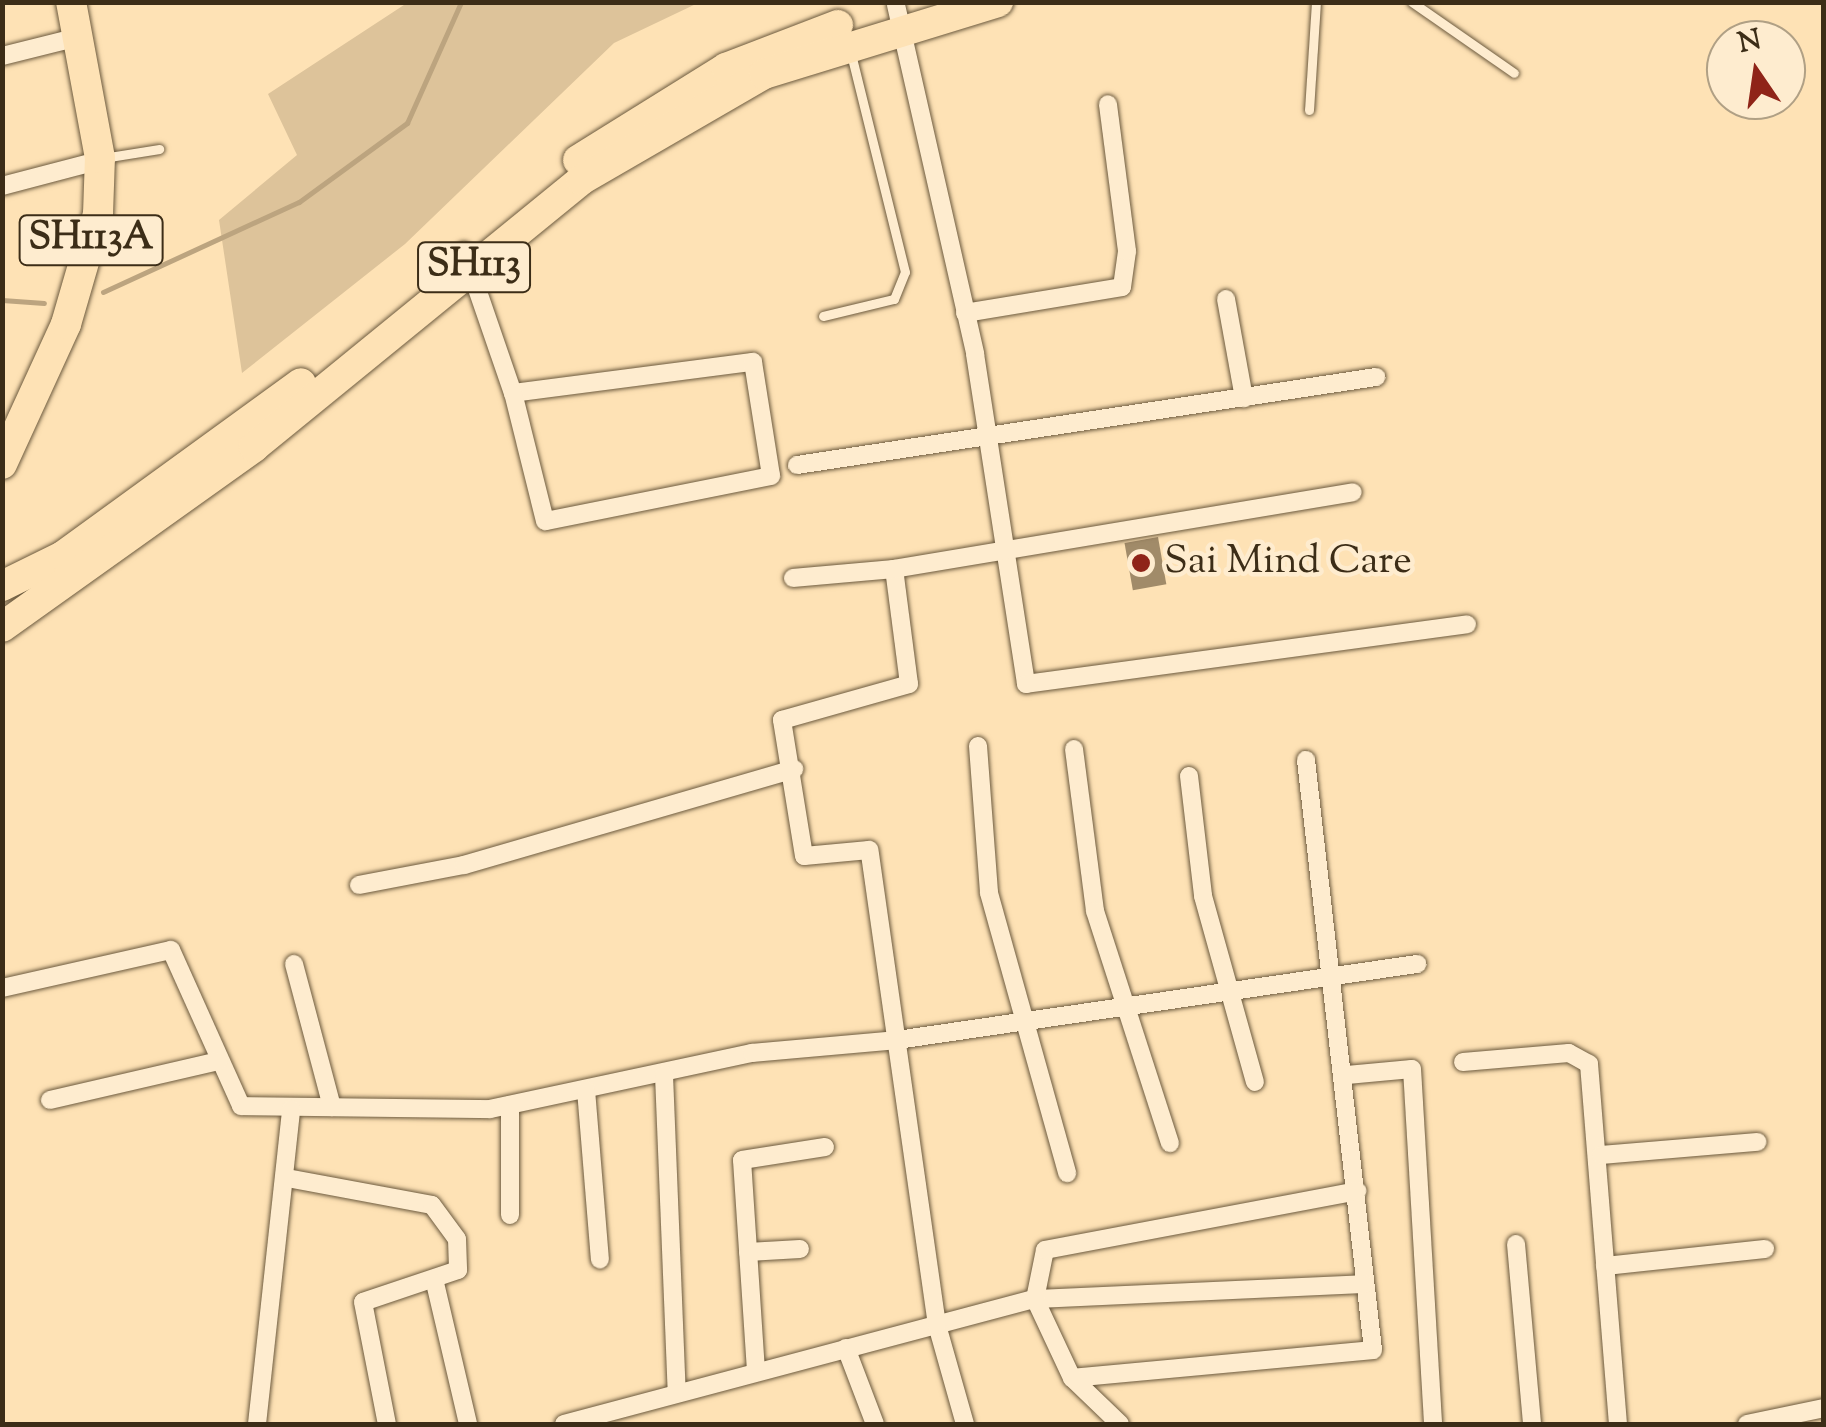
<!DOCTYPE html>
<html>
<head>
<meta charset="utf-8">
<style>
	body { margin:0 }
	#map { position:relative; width:1826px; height:1427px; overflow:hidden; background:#fee2b5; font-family:"Sorts Mill Goudy",serif }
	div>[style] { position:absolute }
	.green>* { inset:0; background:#ddc39a }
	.stream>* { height:5px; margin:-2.5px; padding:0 2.5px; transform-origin:2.5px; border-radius:2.5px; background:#bca47f }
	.building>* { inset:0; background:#a18b69; transform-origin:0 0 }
	.roads { filter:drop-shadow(0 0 2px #6c5a3e) drop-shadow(0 0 2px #6c5a3e) }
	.lane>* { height:9px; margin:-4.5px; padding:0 4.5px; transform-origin:4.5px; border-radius:4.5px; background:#feeccf }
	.street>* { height:18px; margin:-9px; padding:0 9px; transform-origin:9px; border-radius:9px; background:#feeccf }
	.primary>* { height:30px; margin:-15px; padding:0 15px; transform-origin:15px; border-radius:15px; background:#fee2b5 }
	.dots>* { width:28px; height:28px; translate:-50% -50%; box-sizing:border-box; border:5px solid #feeccf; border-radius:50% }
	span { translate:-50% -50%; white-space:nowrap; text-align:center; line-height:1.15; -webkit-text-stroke:9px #feeccf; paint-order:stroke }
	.shield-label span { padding:2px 8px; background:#feeccf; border:2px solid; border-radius:8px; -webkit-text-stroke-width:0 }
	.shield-label { font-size:38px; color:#3c2d17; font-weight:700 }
	.poi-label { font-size:40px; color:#3c2d17 }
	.left { translate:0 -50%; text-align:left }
	.frame { position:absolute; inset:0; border:5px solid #3c2d17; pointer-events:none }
	.north { position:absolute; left:1706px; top:20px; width:100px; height:100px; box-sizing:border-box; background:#feeccf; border:2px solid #b0a085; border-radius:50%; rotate:347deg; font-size:28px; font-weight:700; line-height:40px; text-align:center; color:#3c2d17 }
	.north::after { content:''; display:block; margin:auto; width:35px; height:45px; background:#8f2418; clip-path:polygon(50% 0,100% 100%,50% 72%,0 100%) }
</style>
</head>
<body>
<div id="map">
	<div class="green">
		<i style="clip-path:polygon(407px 3px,698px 3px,614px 43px,405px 244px,242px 373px,219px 220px,297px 155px,268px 94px)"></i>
	</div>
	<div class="stream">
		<i style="left:103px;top:292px;width:216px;rotate:-24.7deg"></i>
		<i style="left:299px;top:202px;width:134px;rotate:-36.2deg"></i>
		<i style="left:407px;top:123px;width:133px;rotate:-65.9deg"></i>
		<i style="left:2px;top:300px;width:42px;rotate:4.1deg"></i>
	</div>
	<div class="building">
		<i style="left:1158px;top:537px;width:48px;height:34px;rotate:80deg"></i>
	</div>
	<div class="roads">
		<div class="lane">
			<i style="left:1412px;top:2px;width:124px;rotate:34.8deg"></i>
			<i style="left:1309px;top:110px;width:108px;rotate:-86.3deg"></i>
			<i style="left:103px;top:158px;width:57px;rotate:-9.1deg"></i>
			<i style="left:823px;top:316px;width:73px;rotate:-13.5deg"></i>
			<i style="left:894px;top:299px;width:29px;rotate:-68deg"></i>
			<i style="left:905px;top:272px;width:225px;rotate:-103.9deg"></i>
		</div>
		<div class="street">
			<i style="left:896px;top:5px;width:358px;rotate:77.2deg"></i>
			<i style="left:975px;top:354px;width:334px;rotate:81.2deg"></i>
			<i style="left:1026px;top:684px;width:445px;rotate:-7.7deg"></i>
			<i style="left:2px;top:56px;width:79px;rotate:-13.9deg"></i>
			<i style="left:2px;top:186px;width:102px;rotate:-14.7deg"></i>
			<i style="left:464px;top:251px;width:150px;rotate:71deg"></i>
			<i style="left:513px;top:393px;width:242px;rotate:-7.4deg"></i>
			<i style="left:753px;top:362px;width:115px;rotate:81deg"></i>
			<i style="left:771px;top:476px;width:230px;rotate:168.7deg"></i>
			<i style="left:545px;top:521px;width:132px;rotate:-104deg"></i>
			<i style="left:1226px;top:299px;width:101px;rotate:79.7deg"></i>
			<i style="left:965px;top:313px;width:159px;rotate:-9.4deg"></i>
			<i style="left:1122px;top:287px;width:36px;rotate:-82deg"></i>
			<i style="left:1127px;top:251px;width:148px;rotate:-97.4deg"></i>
			<i style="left:797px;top:465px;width:586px;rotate:-8.64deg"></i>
			<i style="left:793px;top:578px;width:101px;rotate:-5.1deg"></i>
			<i style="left:978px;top:746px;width:147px;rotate:85.7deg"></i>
			<i style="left:989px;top:893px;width:291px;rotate:74.4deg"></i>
			<i style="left:1074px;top:749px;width:163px;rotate:82.6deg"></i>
			<i style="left:1095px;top:911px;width:244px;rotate:72.1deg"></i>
			<i style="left:1189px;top:776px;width:121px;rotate:83.3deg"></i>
			<i style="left:1203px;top:896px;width:193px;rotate:74.4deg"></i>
			<i style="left:359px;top:885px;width:107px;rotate:-10.8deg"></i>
			<i style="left:464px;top:865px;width:344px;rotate:-16.2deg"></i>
			<i style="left:294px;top:964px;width:148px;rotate:75.1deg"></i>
			<i style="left:2px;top:988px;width:173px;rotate:-12.7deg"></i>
			<i style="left:171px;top:950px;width:171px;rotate:65.8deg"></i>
			<i style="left:241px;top:1106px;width:249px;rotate:0.7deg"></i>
			<i style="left:490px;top:1109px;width:268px;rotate:-12.1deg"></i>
			<i style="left:752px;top:1053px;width:146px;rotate:-5.1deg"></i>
			<i style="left:897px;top:1040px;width:526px;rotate:-8.32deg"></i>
			<i style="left:1463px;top:1062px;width:106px;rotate:-4.9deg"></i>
			<i style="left:1569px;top:1053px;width:23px;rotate:29deg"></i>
			<i style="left:1589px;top:1064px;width:361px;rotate:85.4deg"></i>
			<i style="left:664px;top:1075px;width:317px;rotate:87.7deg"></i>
			<i style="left:1347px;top:1075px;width:65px;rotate:-5.3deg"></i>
			<i style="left:1412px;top:1069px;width:356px;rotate:86.6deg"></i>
			<i style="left:586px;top:1090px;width:170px;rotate:85.3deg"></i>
			<i style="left:50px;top:1100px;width:173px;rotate:-13deg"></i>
			<i style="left:1601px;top:1155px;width:157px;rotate:-4.8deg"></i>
			<i style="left:287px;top:1178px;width:147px;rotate:10.5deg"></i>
			<i style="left:432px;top:1205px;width:42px;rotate:53.7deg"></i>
			<i style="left:457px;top:1239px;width:31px;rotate:88deg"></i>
			<i style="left:458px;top:1270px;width:100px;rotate:161.4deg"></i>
			<i style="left:363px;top:1302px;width:124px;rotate:78.9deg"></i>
			<i style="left:510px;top:1215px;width:110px;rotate:-90deg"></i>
			<i style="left:1516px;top:1244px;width:181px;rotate:84.9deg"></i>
			<i style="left:748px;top:1252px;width:52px;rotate:-3.3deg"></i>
			<i style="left:1605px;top:1266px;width:161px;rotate:-6.1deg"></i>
			<i style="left:435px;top:1283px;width:145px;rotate:76.8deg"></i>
			<i style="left:846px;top:1348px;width:81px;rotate:69.1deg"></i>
			<i style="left:756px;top:1371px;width:211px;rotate:-93.8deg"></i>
			<i style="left:742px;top:1160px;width:84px;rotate:-8.9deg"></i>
			<i style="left:1072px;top:1378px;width:302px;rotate:-5.3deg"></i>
			<i style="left:1373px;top:1350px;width:594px;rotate:-96.48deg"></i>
			<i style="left:257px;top:1424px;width:317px;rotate:-83.8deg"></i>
			<i style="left:564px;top:1424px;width:487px;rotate:-14.9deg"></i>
			<i style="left:1035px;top:1299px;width:330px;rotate:-2.6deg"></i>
			<i style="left:965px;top:1424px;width:103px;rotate:-105.8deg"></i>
			<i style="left:937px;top:1325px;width:480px;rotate:-98.1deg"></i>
			<i style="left:869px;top:850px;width:65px;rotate:174.7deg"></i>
			<i style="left:804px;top:856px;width:138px;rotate:-99.2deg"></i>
			<i style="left:782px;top:720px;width:132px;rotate:-15.8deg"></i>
			<i style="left:909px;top:684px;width:116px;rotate:-97.4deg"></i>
			<i style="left:894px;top:569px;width:465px;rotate:-9.5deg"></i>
			<i style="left:1120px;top:1424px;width:66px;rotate:-136.2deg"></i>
			<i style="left:1072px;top:1378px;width:87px;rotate:-115.1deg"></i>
			<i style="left:1035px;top:1299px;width:50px;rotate:-78.5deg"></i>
			<i style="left:1045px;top:1250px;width:318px;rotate:-10.7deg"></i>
			<i style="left:1747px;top:1424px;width:79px;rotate:-11.7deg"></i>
		</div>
		<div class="primary">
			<i style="left:578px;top:160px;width:174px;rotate:-31.9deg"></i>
			<i style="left:726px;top:68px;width:120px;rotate:-21deg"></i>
			<i style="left:2px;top:464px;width:154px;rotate:-65.4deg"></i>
			<i style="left:66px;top:324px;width:115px;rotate:-73.8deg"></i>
			<i style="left:98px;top:214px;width:56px;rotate:-88deg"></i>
			<i style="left:100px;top:158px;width:159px;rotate:-100.5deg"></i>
			<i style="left:2px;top:586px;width:68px;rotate:-26.2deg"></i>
			<i style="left:63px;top:556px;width:294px;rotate:-36deg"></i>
			<i style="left:2px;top:627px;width:310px;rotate:-35.5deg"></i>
			<i style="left:254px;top:447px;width:422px;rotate:-39.2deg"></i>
			<i style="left:581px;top:180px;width:211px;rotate:-30.1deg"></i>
			<i style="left:764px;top:74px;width:245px;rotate:-17.1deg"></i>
		</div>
	</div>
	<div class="dots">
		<i style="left:1141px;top:563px;background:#8f2418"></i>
	</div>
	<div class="shield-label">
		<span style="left:91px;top:240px">SH113A</span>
		<span style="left:474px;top:267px">SH113</span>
	</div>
	<div class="poi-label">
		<span class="left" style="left:1164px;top:563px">Sai Mind Care</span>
	</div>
	<div class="frame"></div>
	<div class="north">N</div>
</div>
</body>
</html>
